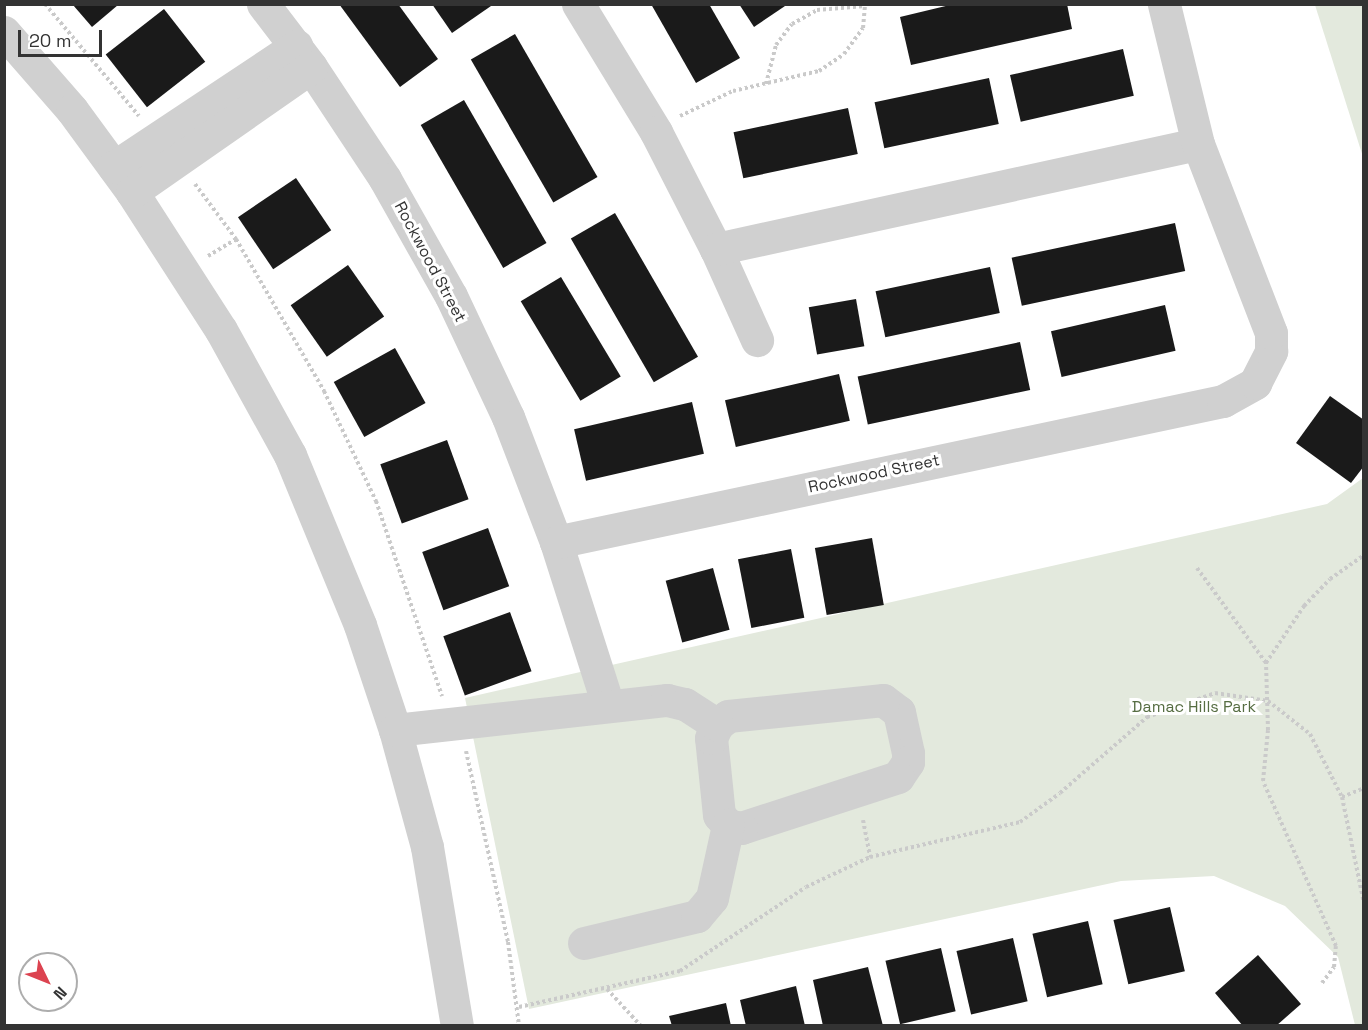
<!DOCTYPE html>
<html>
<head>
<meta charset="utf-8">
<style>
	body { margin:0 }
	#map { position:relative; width:1368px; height:1030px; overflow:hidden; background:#fff; font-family:"Space Grotesk",sans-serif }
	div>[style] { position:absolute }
	.green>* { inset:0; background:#e3e9dd }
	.building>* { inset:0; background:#1a1a1a; transform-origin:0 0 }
	.path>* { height:4px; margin-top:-2px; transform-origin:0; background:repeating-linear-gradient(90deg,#cacaca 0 3px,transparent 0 6px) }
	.minor>* { height:33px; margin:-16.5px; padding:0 16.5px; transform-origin:16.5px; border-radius:16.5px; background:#d0d0d0 }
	span { translate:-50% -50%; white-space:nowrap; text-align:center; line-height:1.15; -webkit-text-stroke:6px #fff; paint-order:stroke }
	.street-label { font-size:16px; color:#333 }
	.park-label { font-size:16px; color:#566d42 }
	.frame { position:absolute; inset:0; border:6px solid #333; pointer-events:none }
	.north { position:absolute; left:18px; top:952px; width:60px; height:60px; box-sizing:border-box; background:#fff; border:2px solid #adadad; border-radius:50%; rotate:133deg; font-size:16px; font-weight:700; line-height:24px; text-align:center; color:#333 }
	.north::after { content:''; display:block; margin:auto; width:21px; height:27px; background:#dc4350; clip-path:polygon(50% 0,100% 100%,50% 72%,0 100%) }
	.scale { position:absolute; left:18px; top:30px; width:84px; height:27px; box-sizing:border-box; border:3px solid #333; border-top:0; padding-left:8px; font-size:18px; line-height:21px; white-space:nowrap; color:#333; -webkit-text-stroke:4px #fff; paint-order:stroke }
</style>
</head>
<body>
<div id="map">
	<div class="green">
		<i style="clip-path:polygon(1315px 5px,1363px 5px,1363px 157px)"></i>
		<i style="clip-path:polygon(1363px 478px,1363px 1025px,1355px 1025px,1338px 957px,1285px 906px,1214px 876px,1121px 881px,529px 1009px,465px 698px,1327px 504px)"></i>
	</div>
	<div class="building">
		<i style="clip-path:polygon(339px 4px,398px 4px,438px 59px,400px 87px)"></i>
		<i style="clip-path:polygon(432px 4px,490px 4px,491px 6px,452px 33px)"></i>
		<i style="clip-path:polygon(651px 4px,709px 4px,740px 58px,696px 83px)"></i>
		<i style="clip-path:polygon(739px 4px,788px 4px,754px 27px)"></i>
		<i style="clip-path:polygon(954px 4px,1067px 4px,1072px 29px,911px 65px,900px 17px)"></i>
		<i style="clip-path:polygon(73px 5px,118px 5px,92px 27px)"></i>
		<i style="left:164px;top:9px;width:67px;height:74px;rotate:52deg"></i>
		<i style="left:515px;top:34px;width:165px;height:51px;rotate:60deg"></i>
		<i style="left:1123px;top:49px;width:48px;height:116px;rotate:77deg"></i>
		<i style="left:989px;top:78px;width:47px;height:117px;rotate:78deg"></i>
		<i style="left:464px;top:100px;width:165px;height:50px;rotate:60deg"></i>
		<i style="left:848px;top:108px;width:47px;height:117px;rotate:78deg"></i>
		<i style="left:296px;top:178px;width:63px;height:70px;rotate:56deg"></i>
		<i style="left:615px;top:213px;width:166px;height:51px;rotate:60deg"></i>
		<i style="left:1175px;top:223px;width:49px;height:167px;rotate:78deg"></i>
		<i style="left:348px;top:265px;width:63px;height:70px;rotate:55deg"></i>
		<i style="left:990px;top:267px;width:47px;height:117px;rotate:78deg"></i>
		<i style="left:561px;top:277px;width:116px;height:47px;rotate:59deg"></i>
		<i style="left:856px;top:299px;width:48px;height:48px;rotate:80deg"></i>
		<i style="left:1165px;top:305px;width:47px;height:117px;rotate:77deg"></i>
		<i style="left:1020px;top:342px;width:49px;height:166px;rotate:78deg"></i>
		<i style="left:395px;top:348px;width:63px;height:70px;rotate:61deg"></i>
		<i style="left:839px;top:374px;width:48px;height:117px;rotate:77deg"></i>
		<i style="clip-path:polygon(1330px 396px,1364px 420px,1364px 466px,1351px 483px,1296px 443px)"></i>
		<i style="left:692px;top:402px;width:53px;height:121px;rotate:77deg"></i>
		<i style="left:447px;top:440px;width:63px;height:71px;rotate:70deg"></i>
		<i style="left:488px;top:528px;width:62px;height:70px;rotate:70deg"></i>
		<i style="left:872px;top:538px;width:68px;height:58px;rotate:80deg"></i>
		<i style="left:791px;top:549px;width:70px;height:54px;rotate:79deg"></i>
		<i style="left:713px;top:568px;width:64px;height:49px;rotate:75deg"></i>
		<i style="left:510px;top:612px;width:63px;height:71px;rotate:70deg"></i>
		<i style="left:1170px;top:907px;width:66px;height:58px;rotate:77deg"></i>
		<i style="left:1088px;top:921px;width:65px;height:57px;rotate:77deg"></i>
		<i style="left:1013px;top:938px;width:65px;height:58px;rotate:77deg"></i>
		<i style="left:941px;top:948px;width:65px;height:57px;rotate:77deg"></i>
		<i style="clip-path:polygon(1258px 955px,1301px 1004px,1276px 1026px,1243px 1026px,1215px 993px)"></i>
		<i style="clip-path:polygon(868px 967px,883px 1026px,823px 1026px,813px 980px)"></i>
		<i style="clip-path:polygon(796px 986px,805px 1026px,746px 1026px,740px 1000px)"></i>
		<i style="clip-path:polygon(726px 1003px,731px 1026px,672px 1026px,669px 1016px)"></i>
	</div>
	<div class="path">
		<i style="left:45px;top:4px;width:146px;rotate:50deg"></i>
		<i style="left:766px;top:84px;width:40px;rotate:-75.6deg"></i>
		<i style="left:776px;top:45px;width:26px;rotate:-53deg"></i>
		<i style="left:792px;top:24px;width:29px;rotate:-29deg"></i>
		<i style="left:817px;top:10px;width:48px;rotate:-4.8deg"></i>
		<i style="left:680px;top:116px;width:59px;rotate:-25.3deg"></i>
		<i style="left:733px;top:91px;width:88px;rotate:-13.1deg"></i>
		<i style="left:819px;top:71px;width:30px;rotate:-34deg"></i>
		<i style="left:844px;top:54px;width:32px;rotate:-54deg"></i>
		<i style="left:863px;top:28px;width:24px;rotate:-85deg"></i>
		<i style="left:195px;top:184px;width:69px;rotate:53.3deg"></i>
		<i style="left:208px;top:256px;width:33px;rotate:-31deg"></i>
		<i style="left:236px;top:239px;width:176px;rotate:59.9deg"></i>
		<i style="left:324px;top:391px;width:122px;rotate:64.7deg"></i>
		<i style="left:376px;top:501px;width:206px;rotate:71.3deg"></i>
		<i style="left:1197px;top:568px;width:117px;rotate:54deg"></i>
		<i style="left:466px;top:751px;width:196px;rotate:77.6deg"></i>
		<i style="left:508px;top:942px;width:85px;rotate:82.5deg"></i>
		<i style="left:1342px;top:797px;width:24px;rotate:-22deg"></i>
		<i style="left:863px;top:820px;width:38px;rotate:79deg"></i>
		<i style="left:1322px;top:983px;width:20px;rotate:-53deg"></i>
		<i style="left:1334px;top:967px;width:21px;rotate:-85deg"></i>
		<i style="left:1336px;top:946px;width:180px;rotate:-113.9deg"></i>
		<i style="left:1263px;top:781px;width:51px;rotate:-84.4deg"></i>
		<i style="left:1268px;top:730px;width:67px;rotate:-91.7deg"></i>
		<i style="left:1266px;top:663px;width:69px;rotate:-56.3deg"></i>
		<i style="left:1304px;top:606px;width:37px;rotate:-46deg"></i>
		<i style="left:1330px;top:579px;width:42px;rotate:-35.2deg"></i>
		<i style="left:607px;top:989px;width:50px;rotate:47.4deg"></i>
		<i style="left:519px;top:1007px;width:165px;rotate:-12.6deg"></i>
		<i style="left:680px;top:971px;width:151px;rotate:-33.7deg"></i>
		<i style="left:806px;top:887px;width:71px;rotate:-25.1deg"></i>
		<i style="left:870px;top:857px;width:154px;rotate:-13.1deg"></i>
		<i style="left:1020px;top:822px;width:49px;rotate:-35.9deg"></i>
		<i style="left:1060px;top:793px;width:116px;rotate:-41.1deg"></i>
		<i style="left:1147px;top:717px;width:72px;rotate:-19.4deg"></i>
		<i style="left:1215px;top:693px;width:54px;rotate:8.6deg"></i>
		<i style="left:1268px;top:701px;width:53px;rotate:38.2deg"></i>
		<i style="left:1310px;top:734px;width:71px;rotate:63.1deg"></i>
		<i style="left:1342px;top:797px;width:108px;rotate:78.3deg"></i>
	</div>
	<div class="minor">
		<i style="left:263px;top:4px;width:79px;rotate:52.7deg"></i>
		<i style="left:311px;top:67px;width:134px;rotate:56.5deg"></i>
		<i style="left:385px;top:179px;width:134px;rotate:60.6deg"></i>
		<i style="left:451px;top:296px;width:134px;rotate:64.8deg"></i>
		<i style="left:508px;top:417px;width:134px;rotate:69deg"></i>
		<i style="left:556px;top:542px;width:171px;rotate:72.3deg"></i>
		<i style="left:578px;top:4px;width:150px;rotate:58.6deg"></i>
		<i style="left:656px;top:132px;width:131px;rotate:62.9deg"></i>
		<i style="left:716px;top:249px;width:100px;rotate:65.7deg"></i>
		<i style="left:4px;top:32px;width:103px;rotate:48.9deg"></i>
		<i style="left:72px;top:110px;width:102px;rotate:53.8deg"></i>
		<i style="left:132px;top:192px;width:164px;rotate:57.2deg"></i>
		<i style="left:221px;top:330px;width:143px;rotate:61.1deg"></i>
		<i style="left:290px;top:455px;width:184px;rotate:67.6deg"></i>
		<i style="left:360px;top:625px;width:111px;rotate:71.6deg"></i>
		<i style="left:395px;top:730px;width:121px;rotate:74.7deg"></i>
		<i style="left:427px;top:847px;width:181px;rotate:80.5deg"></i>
		<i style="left:114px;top:167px;width:219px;rotate:-33.6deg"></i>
		<i style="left:132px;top:192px;width:218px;rotate:-34.9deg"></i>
		<i style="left:716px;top:249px;width:493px;rotate:-12.3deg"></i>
		<i style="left:556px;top:542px;width:682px;rotate:-11.94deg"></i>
		<i style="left:1223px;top:401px;width:37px;rotate:-29deg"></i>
		<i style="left:1255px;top:383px;width:36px;rotate:-63deg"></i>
		<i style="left:1271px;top:351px;width:18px;rotate:-90deg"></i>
		<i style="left:1271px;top:333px;width:203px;rotate:-111.1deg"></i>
		<i style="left:1198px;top:144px;width:144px;rotate:-103.7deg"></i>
		<i style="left:883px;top:700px;width:20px;rotate:37deg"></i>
		<i style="left:899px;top:712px;width:42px;rotate:77.6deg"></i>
		<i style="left:908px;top:753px;width:9px;rotate:90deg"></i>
		<i style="left:908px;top:762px;width:18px;rotate:124deg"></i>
		<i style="left:898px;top:777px;width:165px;rotate:162deg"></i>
		<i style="left:741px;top:828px;width:13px;rotate:-167deg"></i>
		<i style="left:728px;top:825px;width:13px;rotate:-132deg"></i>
		<i style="left:719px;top:815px;width:77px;rotate:-95.9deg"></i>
		<i style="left:711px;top:738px;width:14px;rotate:-65deg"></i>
		<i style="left:717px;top:725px;width:14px;rotate:-39deg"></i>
		<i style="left:728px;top:716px;width:156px;rotate:-5.9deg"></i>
		<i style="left:395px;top:730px;width:274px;rotate:-6.3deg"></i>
		<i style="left:667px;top:700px;width:18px;rotate:13deg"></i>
		<i style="left:685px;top:704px;width:38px;rotate:33deg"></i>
		<i style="left:584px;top:943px;width:116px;rotate:-13.4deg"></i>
		<i style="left:697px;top:916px;width:23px;rotate:-50deg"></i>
		<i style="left:712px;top:898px;width:75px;rotate:-77.6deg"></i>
	</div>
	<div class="street-label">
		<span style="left:430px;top:262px;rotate:62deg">Rockwood Street</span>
		<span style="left:874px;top:474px;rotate:-12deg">Rockwood Street</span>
	</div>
	<div class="park-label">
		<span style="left:1194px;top:707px">Damac Hills Park</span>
	</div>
	<div class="frame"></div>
	<div class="north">N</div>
	<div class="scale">20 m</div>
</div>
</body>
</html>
